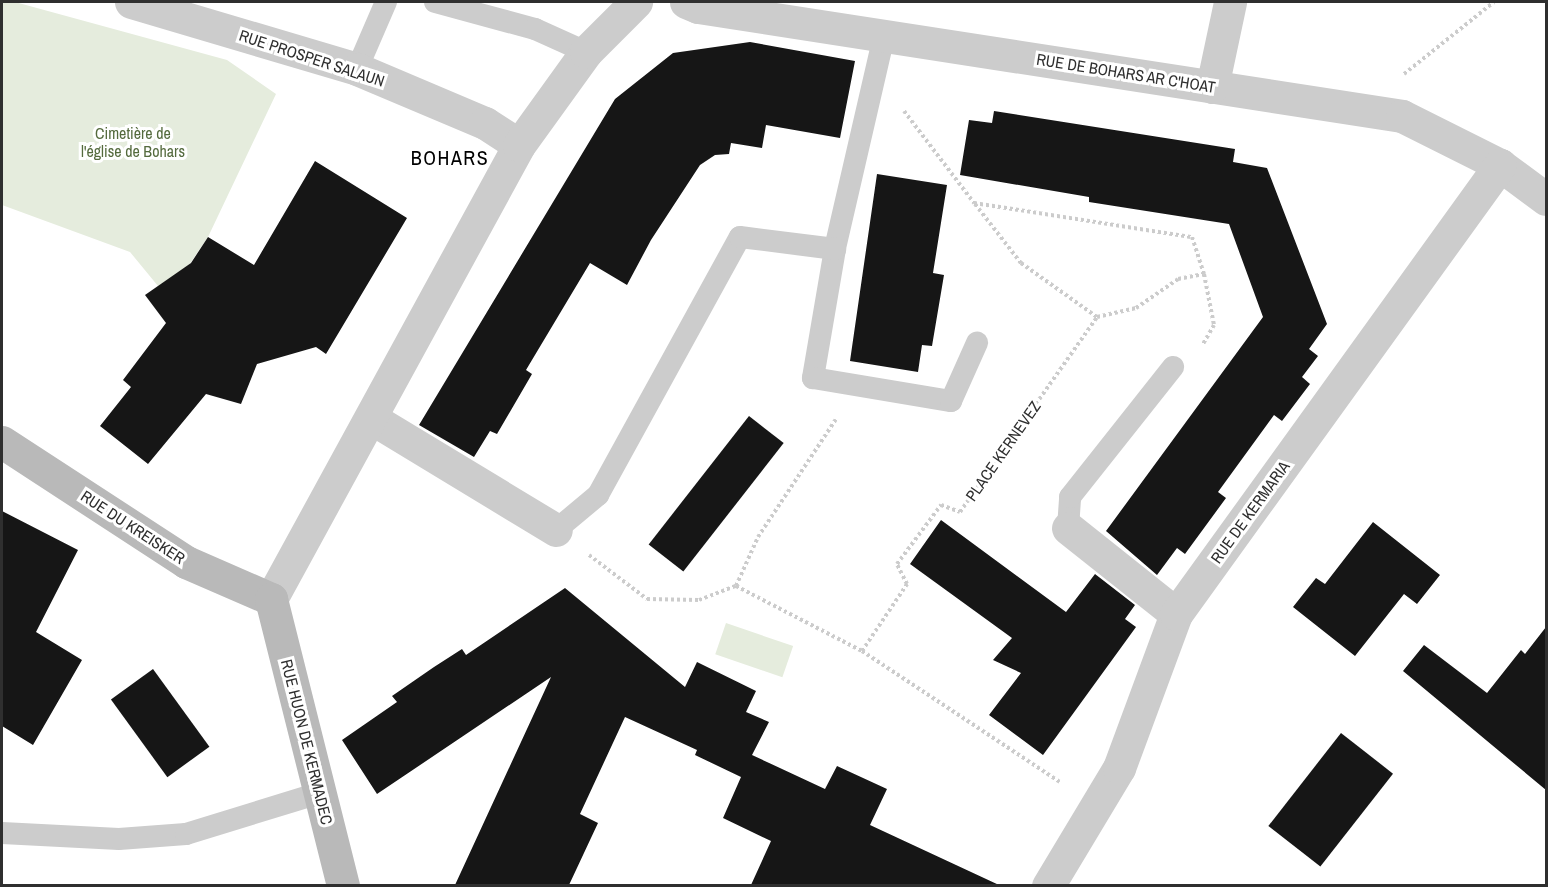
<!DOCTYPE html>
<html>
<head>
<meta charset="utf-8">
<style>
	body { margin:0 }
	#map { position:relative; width:1548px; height:887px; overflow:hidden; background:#fff; font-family:"Archivo Narrow",sans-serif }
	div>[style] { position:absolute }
	.green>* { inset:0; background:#e5ecdd; transform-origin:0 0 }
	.building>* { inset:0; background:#161616; transform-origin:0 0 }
	.path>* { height:4px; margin-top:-2px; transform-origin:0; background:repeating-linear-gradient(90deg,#ccc 0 3px,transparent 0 6px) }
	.lane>* { height:22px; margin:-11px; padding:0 11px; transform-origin:11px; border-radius:11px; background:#ccc }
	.street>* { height:33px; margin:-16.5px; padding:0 16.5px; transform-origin:16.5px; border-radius:16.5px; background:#ccc }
	.secondary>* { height:33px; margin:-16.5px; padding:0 16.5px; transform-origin:16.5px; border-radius:16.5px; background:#b9b9b9 }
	span { translate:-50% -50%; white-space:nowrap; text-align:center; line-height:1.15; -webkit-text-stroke:6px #fff; paint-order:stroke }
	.street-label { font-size:16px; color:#2f2f2f }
	.park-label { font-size:16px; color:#546a3d }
	.quarter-label { font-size:20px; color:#000; letter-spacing:1.5px }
	.frame { position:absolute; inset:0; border:3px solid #2f2f2f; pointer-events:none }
</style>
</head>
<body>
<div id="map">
	<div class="green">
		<i style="clip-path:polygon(2px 2px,15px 2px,227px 60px,276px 94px,208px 237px,187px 268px,158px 286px,130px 252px,2px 205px)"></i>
		<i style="left:726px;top:623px;width:71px;height:33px;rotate:19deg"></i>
	</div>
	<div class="building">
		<i style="clip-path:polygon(750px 42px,855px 61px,840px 138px,766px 125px,762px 148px,731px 143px,729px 154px,715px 155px,700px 165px,651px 240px,627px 285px,590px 263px,526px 370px,532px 374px,497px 434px,490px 431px,474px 457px,419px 425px,615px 99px,673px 53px)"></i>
		<i style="clip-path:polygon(994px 111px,1235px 149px,1233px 162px,1267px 168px,1327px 324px,1309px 349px,1318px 356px,1302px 377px,1310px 384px,1282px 421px,1274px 415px,1218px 492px,1226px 498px,1185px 554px,1177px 548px,1157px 575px,1106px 531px,1263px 317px,1229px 224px,1089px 202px,1089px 197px,960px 175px,969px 120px,992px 123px)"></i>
		<i style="clip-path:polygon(315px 161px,407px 218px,326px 354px,316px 347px,257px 364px,241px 404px,206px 394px,148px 464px,100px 426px,131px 387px,123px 380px,166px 323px,145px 295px,191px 263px,208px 237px,254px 265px)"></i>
		<i style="clip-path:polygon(877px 174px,947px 185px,933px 273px,944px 275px,932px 346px,922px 345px,918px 372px,850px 361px)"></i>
		<i style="left:749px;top:416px;width:44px;height:163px;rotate:38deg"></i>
		<i style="clip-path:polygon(2px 511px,78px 550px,36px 632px,82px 660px,33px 745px,2px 726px)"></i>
		<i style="clip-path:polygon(941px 520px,1066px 612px,1095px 574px,1135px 605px,1125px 619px,1136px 627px,1043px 755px,989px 715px,1021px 673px,993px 660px,1012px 638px,910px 564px)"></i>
		<i style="clip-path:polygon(1373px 522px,1440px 575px,1417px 604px,1404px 594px,1355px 656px,1293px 607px,1316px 578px,1325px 584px)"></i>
		<i style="clip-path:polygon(565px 588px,685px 687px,697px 662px,756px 691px,746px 712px,769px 722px,752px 755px,825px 789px,837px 766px,887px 789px,870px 825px,999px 885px,751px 885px,771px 841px,723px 818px,741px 777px,695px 755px,697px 750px,625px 717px,580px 814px,598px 823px,569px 885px,455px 885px,551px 677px,377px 794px,342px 740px,397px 702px,392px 696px,434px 667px,462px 649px,466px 655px)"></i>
		<i style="clip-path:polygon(1546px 627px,1546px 790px,1403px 671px,1424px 645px,1487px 693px,1521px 650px,1525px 654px)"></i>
		<i style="left:153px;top:669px;width:96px;height:52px;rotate:54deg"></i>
		<i style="left:1341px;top:733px;width:66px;height:118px;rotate:38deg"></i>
	</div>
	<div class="path">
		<i style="left:1404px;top:74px;width:115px;rotate:-38.7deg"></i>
		<i style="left:904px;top:111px;width:116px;rotate:52.7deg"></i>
		<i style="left:974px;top:203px;width:221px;rotate:8.9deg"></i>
		<i style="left:1192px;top:237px;width:39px;rotate:72deg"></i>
		<i style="left:975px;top:204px;width:75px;rotate:52.1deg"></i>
		<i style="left:1021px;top:263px;width:93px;rotate:35.4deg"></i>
		<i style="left:589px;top:555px;width:73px;rotate:37.2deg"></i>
		<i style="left:647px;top:599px;width:52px;rotate:1.1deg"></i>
		<i style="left:699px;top:600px;width:40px;rotate:-21deg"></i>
		<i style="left:736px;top:586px;width:142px;rotate:27.3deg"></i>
		<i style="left:862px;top:651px;width:237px;rotate:33.5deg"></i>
		<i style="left:736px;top:586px;width:54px;rotate:-65.8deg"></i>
		<i style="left:758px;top:537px;width:141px;rotate:-56.5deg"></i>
		<i style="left:862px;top:651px;width:81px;rotate:-56.1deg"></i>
		<i style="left:907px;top:584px;width:22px;rotate:-117deg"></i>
		<i style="left:897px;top:564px;width:74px;rotate:-53.3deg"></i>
		<i style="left:941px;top:505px;width:20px;rotate:20deg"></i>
		<i style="left:960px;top:512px;width:238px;rotate:-54.9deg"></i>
		<i style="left:1097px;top:317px;width:40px;rotate:-13deg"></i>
		<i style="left:1136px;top:308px;width:51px;rotate:-34.6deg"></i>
		<i style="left:1178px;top:279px;width:26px;rotate:-11deg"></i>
		<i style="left:1204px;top:274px;width:52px;rotate:78.9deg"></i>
		<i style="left:1214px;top:325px;width:22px;rotate:120deg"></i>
	</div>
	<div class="lane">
		<i style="left:435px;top:2px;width:104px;rotate:15.1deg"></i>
		<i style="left:535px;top:29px;width:56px;rotate:24.3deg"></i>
		<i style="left:884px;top:36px;width:219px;rotate:103deg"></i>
		<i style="left:835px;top:249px;width:131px;rotate:99.7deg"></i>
		<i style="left:813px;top:378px;width:140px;rotate:9.5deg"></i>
		<i style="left:951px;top:401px;width:64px;rotate:-65.9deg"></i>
		<i style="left:357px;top:69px;width:73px;rotate:-66.6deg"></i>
		<i style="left:1068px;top:528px;width:31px;rotate:-86deg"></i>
		<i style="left:1070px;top:497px;width:166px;rotate:-51.6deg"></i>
		<i style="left:556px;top:530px;width:55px;rotate:-39.8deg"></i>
		<i style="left:598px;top:495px;width:294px;rotate:-61.2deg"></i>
		<i style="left:740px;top:237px;width:96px;rotate:7.2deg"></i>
		<i style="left:2px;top:833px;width:117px;rotate:2.9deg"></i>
		<i style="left:119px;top:839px;width:67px;rotate:-4.3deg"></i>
		<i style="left:186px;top:834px;width:139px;rotate:-17.1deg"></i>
	</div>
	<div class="street">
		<i style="left:131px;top:2px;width:236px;rotate:16.5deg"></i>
		<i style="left:357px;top:69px;width:139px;rotate:22.9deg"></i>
		<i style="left:485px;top:123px;width:40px;rotate:32.9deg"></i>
		<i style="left:686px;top:2px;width:13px;rotate:23deg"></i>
		<i style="left:698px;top:7px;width:712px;rotate:8.8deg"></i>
		<i style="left:1402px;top:116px;width:110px;rotate:26.6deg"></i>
		<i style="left:1500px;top:165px;width:57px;rotate:36.5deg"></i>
		<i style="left:1212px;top:87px;width:87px;rotate:-78deg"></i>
		<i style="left:371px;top:418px;width:216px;rotate:31.2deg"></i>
		<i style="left:1068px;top:528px;width:138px;rotate:38.5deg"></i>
		<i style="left:271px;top:599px;width:517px;rotate:-61.35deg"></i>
		<i style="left:519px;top:145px;width:115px;rotate:-54.2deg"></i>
		<i style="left:586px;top:52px;width:71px;rotate:-45deg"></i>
		<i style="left:1048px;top:886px;width:138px;rotate:-59deg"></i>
		<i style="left:1119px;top:768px;width:164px;rotate:-69.7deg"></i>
		<i style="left:1176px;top:614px;width:554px;rotate:-54.19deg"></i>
	</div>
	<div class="secondary">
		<i style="left:2px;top:442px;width:220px;rotate:33.1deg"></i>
		<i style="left:186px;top:562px;width:93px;rotate:23.5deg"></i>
		<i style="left:271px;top:599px;width:296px;rotate:75.9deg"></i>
	</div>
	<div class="street-label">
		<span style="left:312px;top:58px;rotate:18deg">RUE PROSPER SALAUN</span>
		<span style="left:1126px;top:73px;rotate:9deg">RUE DE BOHARS AR C'HOAT</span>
		<span style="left:1003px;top:451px;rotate:-55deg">PLACE KERNEVEZ</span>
		<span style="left:1250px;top:512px;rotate:-54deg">RUE DE KERMARIA</span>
		<span style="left:133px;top:527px;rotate:33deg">RUE DU KREISKER</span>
		<span style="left:307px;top:742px;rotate:76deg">RUE HUON DE KERMADEC</span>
	</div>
	<div class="park-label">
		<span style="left:133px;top:142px">Cimetière de<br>l'église de Bohars</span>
	</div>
	<div class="quarter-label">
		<span style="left:450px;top:157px">BOHARS</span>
	</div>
	<div class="frame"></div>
</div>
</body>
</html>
